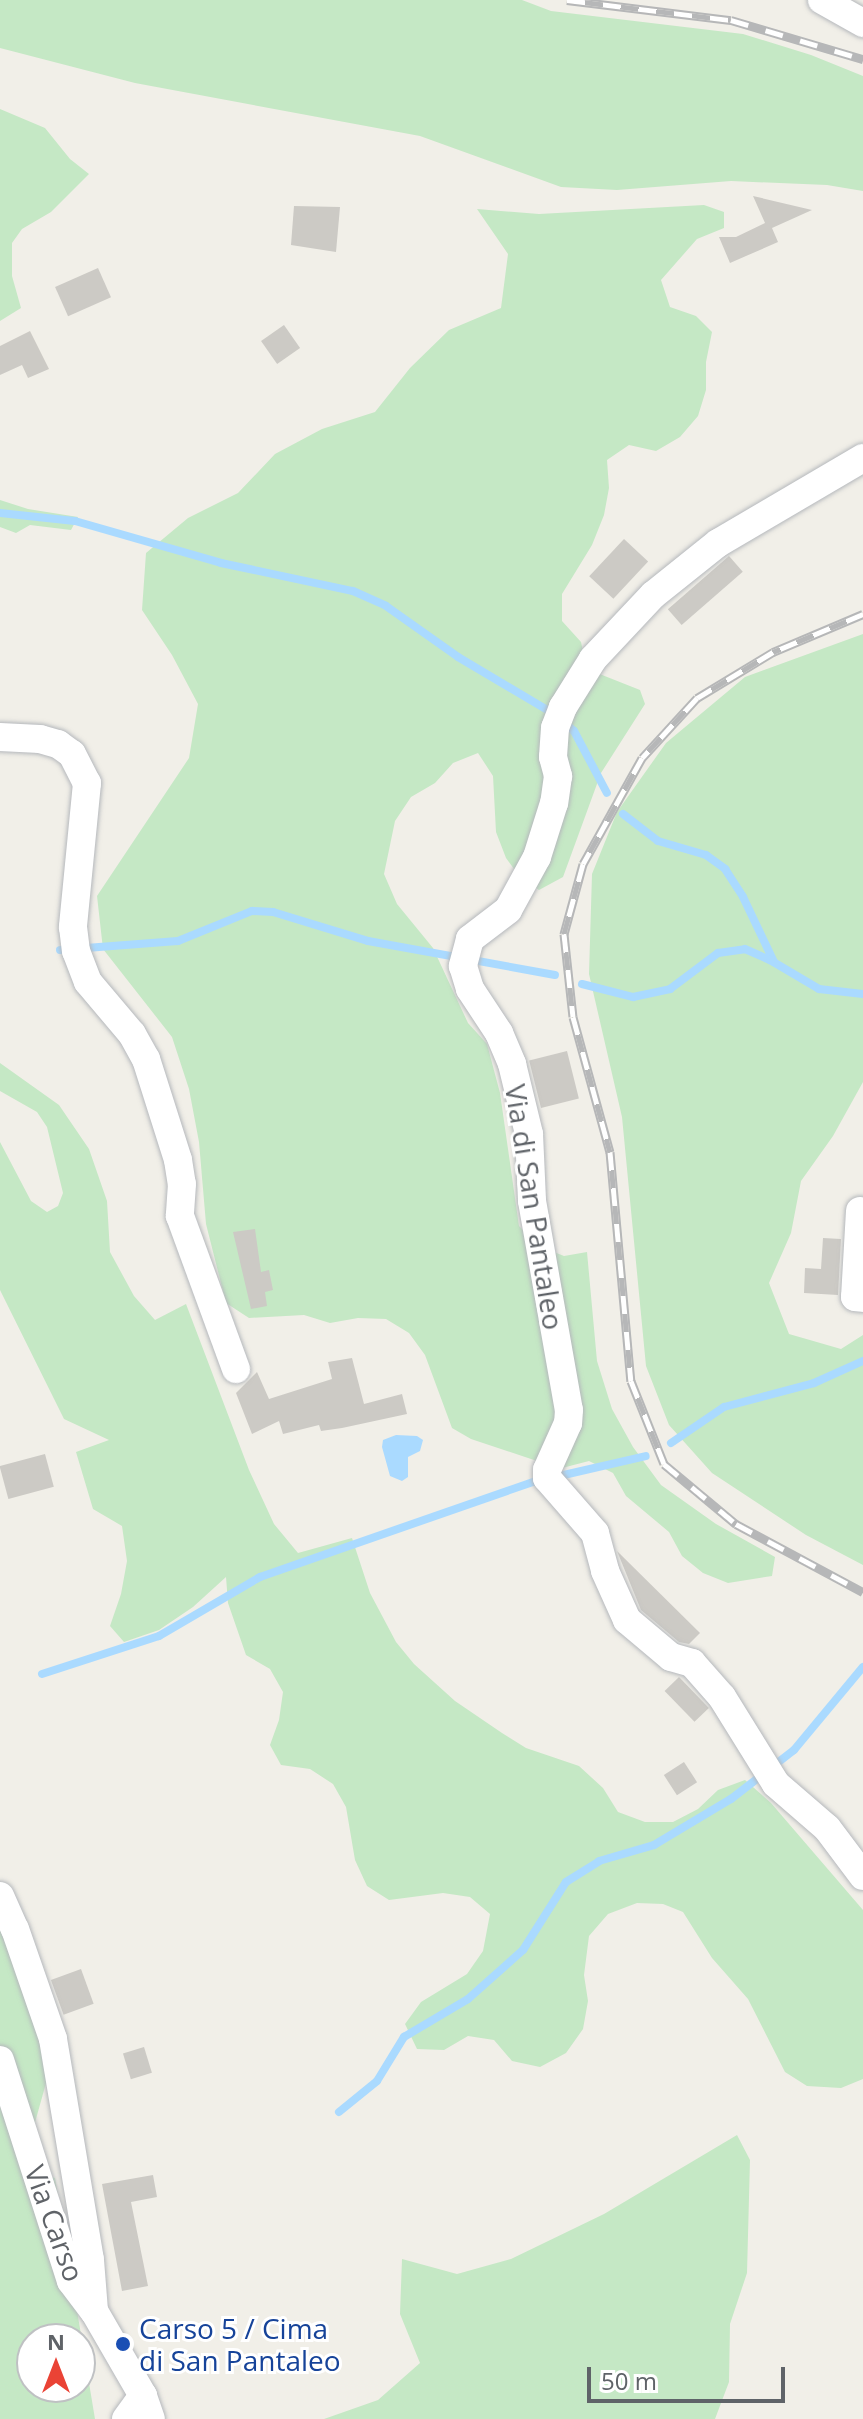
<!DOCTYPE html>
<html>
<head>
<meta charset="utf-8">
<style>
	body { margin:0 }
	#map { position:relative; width:863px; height:2419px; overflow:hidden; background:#f1efe8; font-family:"Open Sans",sans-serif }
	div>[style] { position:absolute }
	.green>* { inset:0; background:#c5e8c5 }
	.water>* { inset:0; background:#aadaff }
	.stream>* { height:8px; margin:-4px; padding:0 4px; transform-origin:4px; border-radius:4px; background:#aadaff }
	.building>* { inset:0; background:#cccac5; transform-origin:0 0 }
	.roads { filter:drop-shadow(0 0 2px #b5b8bc) drop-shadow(0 0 2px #b5b8bc) }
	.minor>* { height:28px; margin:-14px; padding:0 14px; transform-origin:14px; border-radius:14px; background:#fff }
	.rail>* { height:9px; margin-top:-4.5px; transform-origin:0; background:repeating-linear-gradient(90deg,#fff 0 18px,#b6b7b8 0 36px); box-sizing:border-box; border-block:2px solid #b6b7b8 }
	.dots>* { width:22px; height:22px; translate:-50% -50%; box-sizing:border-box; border:4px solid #fff; border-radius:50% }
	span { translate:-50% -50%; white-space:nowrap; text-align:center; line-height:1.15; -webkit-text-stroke:6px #fff; paint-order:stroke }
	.street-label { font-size:28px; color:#5f6368 }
	.transit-label { font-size:28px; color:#164399 }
	.left { translate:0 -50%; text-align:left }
	.north { position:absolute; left:16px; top:2323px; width:80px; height:80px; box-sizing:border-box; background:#fff; border:2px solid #bfc1c3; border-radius:50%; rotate:0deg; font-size:22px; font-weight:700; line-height:32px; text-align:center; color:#5f6368 }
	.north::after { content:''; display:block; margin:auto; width:28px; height:36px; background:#ea4335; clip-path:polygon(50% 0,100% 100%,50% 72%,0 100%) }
	.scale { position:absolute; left:587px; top:2367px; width:198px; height:36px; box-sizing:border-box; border:4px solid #5f6368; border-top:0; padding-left:10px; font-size:24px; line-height:28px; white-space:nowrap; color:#5f6368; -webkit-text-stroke:6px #fff; paint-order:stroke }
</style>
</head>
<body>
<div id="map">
	<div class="green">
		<i style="clip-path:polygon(0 0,522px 0,551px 11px,743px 34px,811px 55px,863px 76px,863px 191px,827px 185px,731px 181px,617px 190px,561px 187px,420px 136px,135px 83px,0 48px)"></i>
		<i style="clip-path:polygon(0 109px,45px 128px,70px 159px,89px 174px,51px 212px,22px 229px,12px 243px,12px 276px,21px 308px,0 321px)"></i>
		<i style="clip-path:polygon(704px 205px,724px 212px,724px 228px,697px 239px,661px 280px,670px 307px,696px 316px,712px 332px,706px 362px,706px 390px,698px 416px,680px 437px,656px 451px,629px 445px,607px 460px,609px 488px,604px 515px,592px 545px,562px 594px,562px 621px,581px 642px,587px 669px,640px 690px,645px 704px,601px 773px,563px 877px,539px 890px,520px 877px,506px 858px,496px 832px,493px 776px,478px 753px,453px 763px,435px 783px,411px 797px,395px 821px,384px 874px,397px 904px,433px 948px,468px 1023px,487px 1044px,500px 1093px,519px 1226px,539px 1246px,564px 1256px,587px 1252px,597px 1361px,612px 1409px,633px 1447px,661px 1485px,716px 1524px,775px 1557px,772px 1576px,728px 1583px,703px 1573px,682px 1556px,669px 1532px,626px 1496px,613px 1473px,589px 1461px,562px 1468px,537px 1461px,471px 1439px,452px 1428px,425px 1355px,409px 1333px,386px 1319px,358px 1318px,330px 1323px,304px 1315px,249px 1318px,226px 1303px,206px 1224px,199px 1142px,189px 1089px,172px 1037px,103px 949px,97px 896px,189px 758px,198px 704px,172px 655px,142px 610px,146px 553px,188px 518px,238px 493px,275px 454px,322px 429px,375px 412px,410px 368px,449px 330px,501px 308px,508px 254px,477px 209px,539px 214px)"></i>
		<i style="clip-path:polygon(0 500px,28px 509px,78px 517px,71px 530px,30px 525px,16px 533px,0 527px)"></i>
		<i style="clip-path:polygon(863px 634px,863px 1082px,833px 1136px,801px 1181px,791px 1233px,769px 1283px,789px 1334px,841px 1349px,863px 1335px,863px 1565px,806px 1535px,712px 1473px,669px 1425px,646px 1366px,622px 1117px,589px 974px,592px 874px,617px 812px,666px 743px,745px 677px)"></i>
		<i style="clip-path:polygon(0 1063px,59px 1105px,89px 1149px,107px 1201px,110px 1252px,134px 1296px,155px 1320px,186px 1304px,249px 1470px,274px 1524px,298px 1553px,352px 1538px,370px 1593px,396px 1642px,414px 1664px,455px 1701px,502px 1733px,526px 1748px,579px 1766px,603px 1788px,618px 1812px,645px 1822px,673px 1822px,698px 1809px,718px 1790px,745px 1780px,771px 1803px,863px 1910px,863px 2079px,841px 2088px,807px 2086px,785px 2072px,748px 1999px,712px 1958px,683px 1912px,663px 1904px,637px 1903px,608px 1914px,589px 1936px,584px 1975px,588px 2001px,583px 2029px,566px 2053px,540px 2067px,512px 2061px,494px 2040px,468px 2036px,444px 2050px,417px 2049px,405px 2024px,421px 2002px,467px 1974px,483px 1951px,490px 1914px,470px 1897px,443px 1893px,389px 1900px,367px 1886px,355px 1860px,346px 1807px,333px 1784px,310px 1769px,281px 1765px,270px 1745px,279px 1720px,283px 1692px,270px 1669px,246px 1655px,228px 1603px,226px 1577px,193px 1607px,159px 1630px,124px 1642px,110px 1626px,121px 1594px,127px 1561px,122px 1526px,93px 1509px,76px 1452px,109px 1440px,64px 1419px,0 1290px,0 1142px,31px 1201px,47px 1212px,58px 1206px,63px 1193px,47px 1127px,37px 1112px,0 1091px)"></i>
		<i style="clip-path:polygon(evenodd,0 1921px,37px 2018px,48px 2076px,34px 2126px,41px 2174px,55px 2178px,95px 2419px,0 2419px,0 1921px,32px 2339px,80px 2339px,80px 2387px,32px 2387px,32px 2339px)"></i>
		<i style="clip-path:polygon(737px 2135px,750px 2160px,747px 2273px,730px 2324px,729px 2382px,715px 2419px,324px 2419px,378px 2400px,420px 2363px,400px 2314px,402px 2259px,457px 2274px,511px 2259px,604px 2214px)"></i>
	</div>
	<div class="water">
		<i style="clip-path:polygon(396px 1435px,417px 1436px,423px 1440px,420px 1451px,408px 1457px,408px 1477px,402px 1481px,390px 1476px,382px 1447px,383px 1440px)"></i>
	</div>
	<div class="stream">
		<i style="left:0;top:513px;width:75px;rotate:6.1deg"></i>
		<i style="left:75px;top:521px;width:152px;rotate:16deg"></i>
		<i style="left:221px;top:563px;width:135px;rotate:12deg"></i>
		<i style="left:353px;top:591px;width:36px;rotate:24deg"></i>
		<i style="left:386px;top:606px;width:88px;rotate:35.3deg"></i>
		<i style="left:458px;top:657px;width:112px;rotate:30.7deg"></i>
		<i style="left:565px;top:723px;width:12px;rotate:42deg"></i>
		<i style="left:574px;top:731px;width:70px;rotate:62deg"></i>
		<i style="left:623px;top:814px;width:44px;rotate:37.6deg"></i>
		<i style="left:658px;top:841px;width:50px;rotate:16.3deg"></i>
		<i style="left:706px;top:855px;width:24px;rotate:36deg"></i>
		<i style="left:725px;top:869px;width:33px;rotate:57deg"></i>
		<i style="left:743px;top:897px;width:72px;rotate:64.5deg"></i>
		<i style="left:60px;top:950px;width:118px;rotate:-4.4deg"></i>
		<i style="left:178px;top:941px;width:80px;rotate:-22.1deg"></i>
		<i style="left:252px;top:911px;width:21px;rotate:3deg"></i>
		<i style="left:273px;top:912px;width:99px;rotate:17deg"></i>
		<i style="left:368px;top:941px;width:190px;rotate:10.3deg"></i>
		<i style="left:582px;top:984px;width:53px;rotate:14.3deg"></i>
		<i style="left:633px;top:997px;width:38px;rotate:-12deg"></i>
		<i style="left:670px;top:989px;width:60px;rotate:-36.9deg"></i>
		<i style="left:718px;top:953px;width:27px;rotate:-8deg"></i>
		<i style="left:745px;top:949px;width:27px;rotate:24deg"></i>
		<i style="left:770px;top:960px;width:57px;rotate:30.6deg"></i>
		<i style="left:819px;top:989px;width:44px;rotate:6.5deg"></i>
		<i style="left:671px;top:1443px;width:64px;rotate:-34.2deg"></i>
		<i style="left:724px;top:1407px;width:93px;rotate:-14.9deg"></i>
		<i style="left:814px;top:1383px;width:54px;rotate:-24.2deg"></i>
		<i style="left:555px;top:1477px;width:93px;rotate:-13deg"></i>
		<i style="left:42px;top:1674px;width:123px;rotate:-18deg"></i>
		<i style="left:159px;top:1636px;width:117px;rotate:-30.3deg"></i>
		<i style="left:260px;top:1577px;width:299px;rotate:-19.2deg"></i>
		<i style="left:339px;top:2112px;width:49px;rotate:-39.2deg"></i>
		<i style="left:377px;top:2081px;width:52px;rotate:-58.5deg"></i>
		<i style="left:404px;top:2037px;width:74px;rotate:-30.7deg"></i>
		<i style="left:468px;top:1999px;width:74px;rotate:-41.7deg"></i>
		<i style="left:523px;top:1950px;width:80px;rotate:-57.7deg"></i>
		<i style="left:566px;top:1882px;width:39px;rotate:-32deg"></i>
		<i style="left:599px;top:1861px;width:57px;rotate:-16.2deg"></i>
		<i style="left:654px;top:1845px;width:90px;rotate:-30.9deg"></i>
		<i style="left:731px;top:1799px;width:80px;rotate:-37.9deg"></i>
		<i style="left:794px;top:1750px;width:108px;rotate:-50.3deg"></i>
	</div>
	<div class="building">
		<i style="clip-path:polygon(753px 196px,812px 210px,772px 228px,778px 242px,730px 263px,719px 237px,736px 237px,765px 223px)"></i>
		<i style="clip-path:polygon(294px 206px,340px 207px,336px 252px,291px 245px)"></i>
		<i style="left:98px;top:268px;width:32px;height:47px;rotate:66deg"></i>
		<i style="left:284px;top:325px;width:28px;height:28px;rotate:55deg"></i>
		<i style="clip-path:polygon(30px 331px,49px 369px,28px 378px,22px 365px,0 375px,0 346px)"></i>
		<i style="left:624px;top:539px;width:33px;height:51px;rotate:43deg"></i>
		<i style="left:729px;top:556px;width:21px;height:81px;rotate:49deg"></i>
		<i style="left:567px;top:1051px;width:49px;height:39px;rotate:76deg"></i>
		<i style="clip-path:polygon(255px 1229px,261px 1272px,269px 1270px,273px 1290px,265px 1292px,267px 1306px,251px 1309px,233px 1232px)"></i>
		<i style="clip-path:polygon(823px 1238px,841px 1239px,838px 1295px,804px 1293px,805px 1268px,821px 1269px)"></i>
		<i style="clip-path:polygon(352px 1358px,364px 1404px,402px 1394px,407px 1414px,342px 1428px,321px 1431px,319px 1425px,283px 1434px,279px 1421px,252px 1434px,236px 1393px,257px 1372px,269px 1399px,332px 1379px,328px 1362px)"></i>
		<i style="left:45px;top:1454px;width:34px;height:47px;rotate:75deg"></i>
		<i style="clip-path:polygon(617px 1551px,700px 1633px,689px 1644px,679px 1642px,641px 1610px)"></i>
		<i style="left:679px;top:1677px;width:43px;height:20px;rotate:46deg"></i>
		<i style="left:684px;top:1762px;width:24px;height:24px;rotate:57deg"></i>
		<i style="left:81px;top:1969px;width:37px;height:32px;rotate:70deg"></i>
		<i style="left:144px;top:2047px;width:27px;height:22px;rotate:73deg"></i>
		<i style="clip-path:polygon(153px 2175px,157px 2197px,131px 2202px,148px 2286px,122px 2291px,102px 2184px)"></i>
	</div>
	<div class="roads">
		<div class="minor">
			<i style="left:822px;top:0;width:47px;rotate:29.3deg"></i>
			<i style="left:863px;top:458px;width:168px;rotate:149.6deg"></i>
			<i style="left:718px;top:543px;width:83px;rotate:141.3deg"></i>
			<i style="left:653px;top:595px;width:88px;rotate:133.2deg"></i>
			<i style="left:593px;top:659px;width:57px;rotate:122deg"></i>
			<i style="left:563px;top:707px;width:22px;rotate:111deg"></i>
			<i style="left:555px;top:728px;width:29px;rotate:94deg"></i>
			<i style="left:553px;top:757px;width:20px;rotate:75deg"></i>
			<i style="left:558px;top:776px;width:27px;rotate:98deg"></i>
			<i style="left:554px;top:803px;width:57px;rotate:107.5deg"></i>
			<i style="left:537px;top:857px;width:60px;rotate:118.7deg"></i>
			<i style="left:508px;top:910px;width:48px;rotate:142.7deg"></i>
			<i style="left:470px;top:939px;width:28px;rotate:105deg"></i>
			<i style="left:463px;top:966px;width:24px;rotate:73deg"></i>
			<i style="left:470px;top:989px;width:53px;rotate:56.6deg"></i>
			<i style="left:499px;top:1033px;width:34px;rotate:67deg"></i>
			<i style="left:512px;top:1064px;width:72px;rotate:76.3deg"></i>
			<i style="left:529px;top:1134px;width:67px;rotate:87.4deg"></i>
			<i style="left:532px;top:1201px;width:212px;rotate:80deg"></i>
			<i style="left:569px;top:1410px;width:13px;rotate:94deg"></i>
			<i style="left:568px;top:1423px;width:51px;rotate:114.1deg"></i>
			<i style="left:547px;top:1470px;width:8px;rotate:90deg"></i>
			<i style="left:547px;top:1478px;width:73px;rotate:48.9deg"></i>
			<i style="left:595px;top:1533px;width:39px;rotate:75deg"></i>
			<i style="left:605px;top:1571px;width:54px;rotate:65.8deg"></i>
			<i style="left:627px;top:1620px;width:57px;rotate:40.1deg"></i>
			<i style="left:671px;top:1657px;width:22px;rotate:16deg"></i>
			<i style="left:692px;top:1663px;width:45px;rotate:48.6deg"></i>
			<i style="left:722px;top:1697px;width:102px;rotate:58.2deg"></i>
			<i style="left:776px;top:1784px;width:67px;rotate:40.8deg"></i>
			<i style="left:827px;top:1828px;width:60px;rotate:53.1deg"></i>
			<i style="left:0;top:737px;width:40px;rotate:2.9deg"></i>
			<i style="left:40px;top:739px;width:19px;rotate:16deg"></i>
			<i style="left:58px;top:744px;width:17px;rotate:36deg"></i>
			<i style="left:72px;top:754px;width:33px;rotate:63deg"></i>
			<i style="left:87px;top:783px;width:145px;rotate:95.6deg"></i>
			<i style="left:73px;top:927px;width:24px;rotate:83deg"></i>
			<i style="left:76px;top:951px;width:33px;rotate:69deg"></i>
			<i style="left:88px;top:982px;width:68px;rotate:49.8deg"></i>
			<i style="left:132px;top:1034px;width:29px;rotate:61deg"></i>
			<i style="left:146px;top:1059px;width:106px;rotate:72.4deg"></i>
			<i style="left:178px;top:1160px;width:24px;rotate:81deg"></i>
			<i style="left:182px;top:1184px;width:32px;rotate:94deg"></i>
			<i style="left:180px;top:1216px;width:163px;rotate:69.9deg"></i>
			<i style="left:860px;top:1211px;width:86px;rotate:93.3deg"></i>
			<i style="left:855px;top:1297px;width:8px;rotate:7deg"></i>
			<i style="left:0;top:1896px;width:36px;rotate:66deg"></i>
			<i style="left:15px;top:1929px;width:116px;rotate:70.9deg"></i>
			<i style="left:53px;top:2039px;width:224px;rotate:80.5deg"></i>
			<i style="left:90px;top:2260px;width:51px;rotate:85.5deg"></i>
			<i style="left:0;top:2060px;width:232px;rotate:72.2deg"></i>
			<i style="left:71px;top:2281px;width:38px;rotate:53deg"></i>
			<i style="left:94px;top:2311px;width:98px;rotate:60deg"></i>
			<i style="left:143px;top:2396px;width:24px;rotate:71deg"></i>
			<i style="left:126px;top:2419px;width:29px;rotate:-54deg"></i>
		</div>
	</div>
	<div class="rail">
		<i style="left:567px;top:0;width:165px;rotate:7deg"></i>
		<i style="left:731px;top:20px;width:138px;rotate:16.5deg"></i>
		<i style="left:863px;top:614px;width:98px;rotate:157.1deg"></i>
		<i style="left:773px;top:652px;width:89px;rotate:148.8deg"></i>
		<i style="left:697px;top:698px;width:81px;rotate:132.5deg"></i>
		<i style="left:642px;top:758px;width:121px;rotate:119.1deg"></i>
		<i style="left:583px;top:864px;width:73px;rotate:105.2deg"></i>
		<i style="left:564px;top:934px;width:83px;rotate:83.8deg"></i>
		<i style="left:573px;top:1017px;width:140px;rotate:74.7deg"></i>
		<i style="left:610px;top:1152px;width:230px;rotate:84.8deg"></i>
		<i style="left:631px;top:1381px;width:89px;rotate:68.3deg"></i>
		<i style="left:664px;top:1464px;width:94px;rotate:39.8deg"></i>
		<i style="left:736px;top:1524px;width:144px;rotate:28.2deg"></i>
	</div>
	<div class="dots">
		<i style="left:123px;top:2344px;background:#1a4fb4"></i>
	</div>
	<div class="street-label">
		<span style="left:535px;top:1207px;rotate:81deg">Via di San Pantaleo</span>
		<span style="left:55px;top:2223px;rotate:70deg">Via Carso</span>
	</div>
	<div class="transit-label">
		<span class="left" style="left:139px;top:2344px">Carso 5 / Cima<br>di San Pantaleo</span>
	</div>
	<div class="north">N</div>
	<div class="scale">50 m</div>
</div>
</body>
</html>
